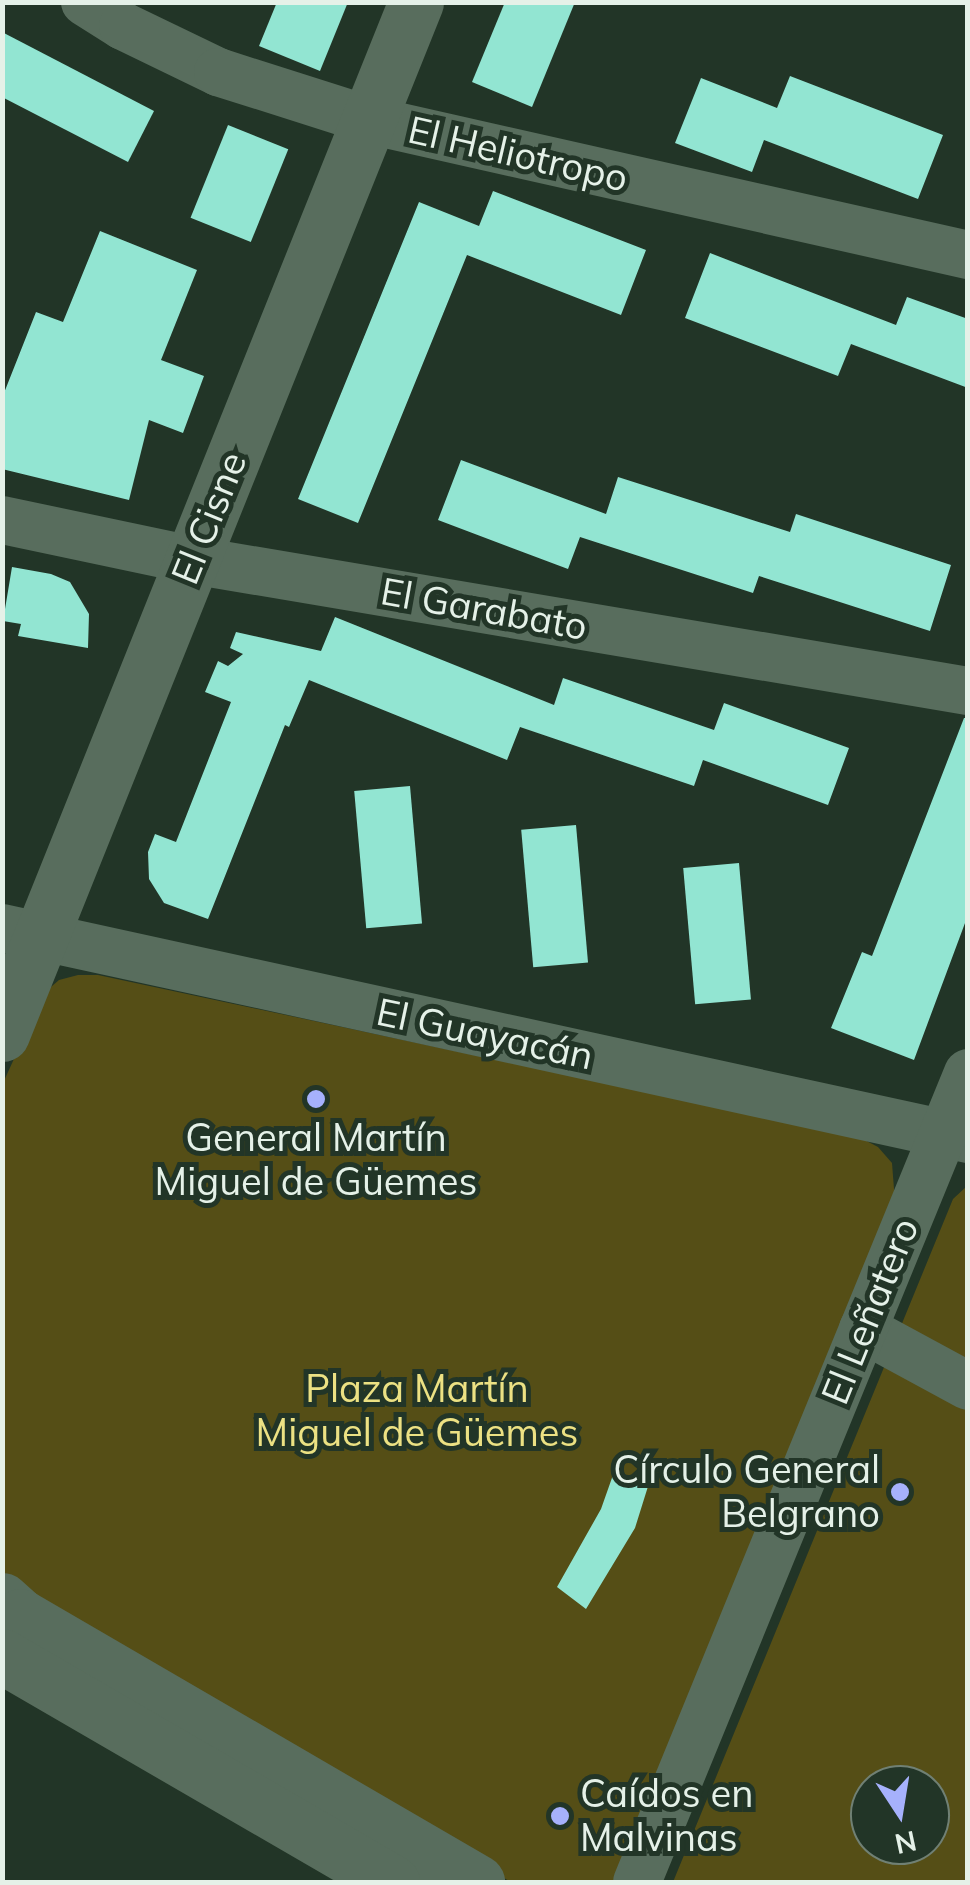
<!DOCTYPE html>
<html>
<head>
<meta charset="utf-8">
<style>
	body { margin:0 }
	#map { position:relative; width:970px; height:1885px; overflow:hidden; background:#223527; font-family:Mulish,sans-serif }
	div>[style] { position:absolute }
	.green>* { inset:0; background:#554e16 }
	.building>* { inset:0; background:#92e5d2; transform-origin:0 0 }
	.minor>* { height:48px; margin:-24px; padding:0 24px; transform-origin:24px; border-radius:24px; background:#586d5d }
	.tertiary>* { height:55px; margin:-27.5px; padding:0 27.5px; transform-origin:27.5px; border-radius:27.5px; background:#586d5d }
	.dots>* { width:28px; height:28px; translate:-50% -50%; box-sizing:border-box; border:5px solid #223527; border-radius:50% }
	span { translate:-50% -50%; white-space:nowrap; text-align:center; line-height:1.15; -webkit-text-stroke:10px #223527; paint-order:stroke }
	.street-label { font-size:38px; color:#e5f1e8 }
	.poi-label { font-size:38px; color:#e5f1e8 }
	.right { translate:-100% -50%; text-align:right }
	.left { translate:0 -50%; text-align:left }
	.park-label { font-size:38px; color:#ece183 }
	.frame { position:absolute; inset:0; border:5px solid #e5f1e8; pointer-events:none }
	.north { position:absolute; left:850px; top:1765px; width:100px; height:100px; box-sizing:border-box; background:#223527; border:2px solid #708074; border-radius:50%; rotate:168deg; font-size:28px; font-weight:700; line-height:40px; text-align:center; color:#e5f1e8 }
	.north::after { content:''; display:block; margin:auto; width:35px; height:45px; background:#a6b1fc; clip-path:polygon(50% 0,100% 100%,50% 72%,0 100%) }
</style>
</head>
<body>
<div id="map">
	<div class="green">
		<i style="clip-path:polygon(78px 975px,98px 975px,859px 1137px,878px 1147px,892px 1163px,895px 1202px,613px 1882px,511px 1882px,33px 1604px,3px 1577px,3px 1083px,44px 993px,59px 980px)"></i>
		<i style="clip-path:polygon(evenodd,967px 1186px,967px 1882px,673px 1882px,953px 1199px,967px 1186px,870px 1785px,930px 1785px,930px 1845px,870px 1845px,870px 1785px)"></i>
	</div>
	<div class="building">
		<i style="clip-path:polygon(277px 2px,348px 2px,320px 71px,259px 46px)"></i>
		<i style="clip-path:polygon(505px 2px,575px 2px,532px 107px,472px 82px)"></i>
		<i style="clip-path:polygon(2px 32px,154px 111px,128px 162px,2px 97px)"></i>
		<i style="clip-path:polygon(790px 76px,943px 135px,918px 199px,764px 140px,752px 172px,675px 143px,701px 78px,777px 108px)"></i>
		<i style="left:228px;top:125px;width:65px;height:100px;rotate:22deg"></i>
		<i style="clip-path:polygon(493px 191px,646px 250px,621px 315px,467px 255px,358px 523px,298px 499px,419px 202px,479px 226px)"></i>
		<i style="clip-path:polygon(100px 231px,197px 270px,161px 360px,204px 376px,183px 433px,149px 420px,129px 500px,2px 469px,2px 398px,36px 312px,63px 322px)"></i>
		<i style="clip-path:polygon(710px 253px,896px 325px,907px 297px,968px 319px,968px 388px,851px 344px,838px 376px,685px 318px)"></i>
		<i style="clip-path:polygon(461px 460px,606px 514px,618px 477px,790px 532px,796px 514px,951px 565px,930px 631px,759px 576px,753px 593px,580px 537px,568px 569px,438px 520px)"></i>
		<i style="clip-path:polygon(12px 567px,51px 574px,70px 582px,89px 614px,88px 648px,18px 636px,21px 624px,3px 621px)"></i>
		<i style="clip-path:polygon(335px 617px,554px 705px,563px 678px,714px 730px,724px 703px,849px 748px,828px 805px,703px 760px,694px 786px,520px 727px,507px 760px,309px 680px,289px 727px,285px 725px,208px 919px,164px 903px,149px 879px,148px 852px,155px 834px,176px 842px,231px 702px,205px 692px,218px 661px,228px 666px,243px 654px,230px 648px,236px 632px,321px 651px)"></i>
		<i style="clip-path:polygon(964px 718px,968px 718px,968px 915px,914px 1060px,831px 1028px,862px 952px,872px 956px)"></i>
		<i style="left:410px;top:786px;width:138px;height:56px;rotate:85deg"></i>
		<i style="left:576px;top:825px;width:138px;height:55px;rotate:85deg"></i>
		<i style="left:739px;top:863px;width:137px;height:56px;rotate:85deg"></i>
		<i style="clip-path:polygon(613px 1475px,650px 1480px,635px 1528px,586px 1609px,557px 1587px,601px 1509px)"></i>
	</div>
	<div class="minor">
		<i style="left:85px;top:2px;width:45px;rotate:32.3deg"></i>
		<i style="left:123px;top:26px;width:106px;rotate:25.8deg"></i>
		<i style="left:218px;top:72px;width:158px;rotate:17.6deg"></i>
		<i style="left:369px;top:120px;width:614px;rotate:12.7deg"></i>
		<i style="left:2px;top:520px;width:194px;rotate:11.9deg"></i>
		<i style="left:192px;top:560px;width:787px;rotate:9.58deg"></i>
		<i style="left:2px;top:928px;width:989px;rotate:12.32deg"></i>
		<i style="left:863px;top:1329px;width:119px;rotate:28.5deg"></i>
		<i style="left:637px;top:1882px;width:874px;rotate:-67.75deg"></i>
	</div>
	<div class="tertiary">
		<i style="left:2px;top:1034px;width:1112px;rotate:-68.14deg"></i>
		<i style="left:2px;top:1600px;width:24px;rotate:42deg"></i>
		<i style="left:20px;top:1616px;width:529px;rotate:30.2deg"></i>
		<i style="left:2px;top:1656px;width:451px;rotate:30.1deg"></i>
	</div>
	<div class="dots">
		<i style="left:316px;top:1099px;background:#a6b1fc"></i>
		<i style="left:900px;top:1492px;background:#a6b1fc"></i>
		<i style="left:560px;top:1816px;background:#a6b1fc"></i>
	</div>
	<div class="street-label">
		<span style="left:518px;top:154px;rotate:13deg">El Heliotropo</span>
		<span style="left:209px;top:518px;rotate:-68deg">El Cisne</span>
		<span style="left:484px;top:609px;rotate:10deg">El Garabato</span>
		<span style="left:485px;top:1034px;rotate:12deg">El Guayacán</span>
		<span style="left:870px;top:1311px;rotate:-68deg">El Leñatero</span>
	</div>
	<div class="poi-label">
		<span style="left:316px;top:1160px">General Martín<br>Miguel de Güemes</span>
		<span class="right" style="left:880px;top:1492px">Círculo General<br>Belgrano</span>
		<span class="left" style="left:580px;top:1816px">Caídos en<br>Malvinas</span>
	</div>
	<div class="park-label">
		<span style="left:417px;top:1411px">Plaza Martín<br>Miguel de Güemes</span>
	</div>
	<div class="frame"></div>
	<div class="north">N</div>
</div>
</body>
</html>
